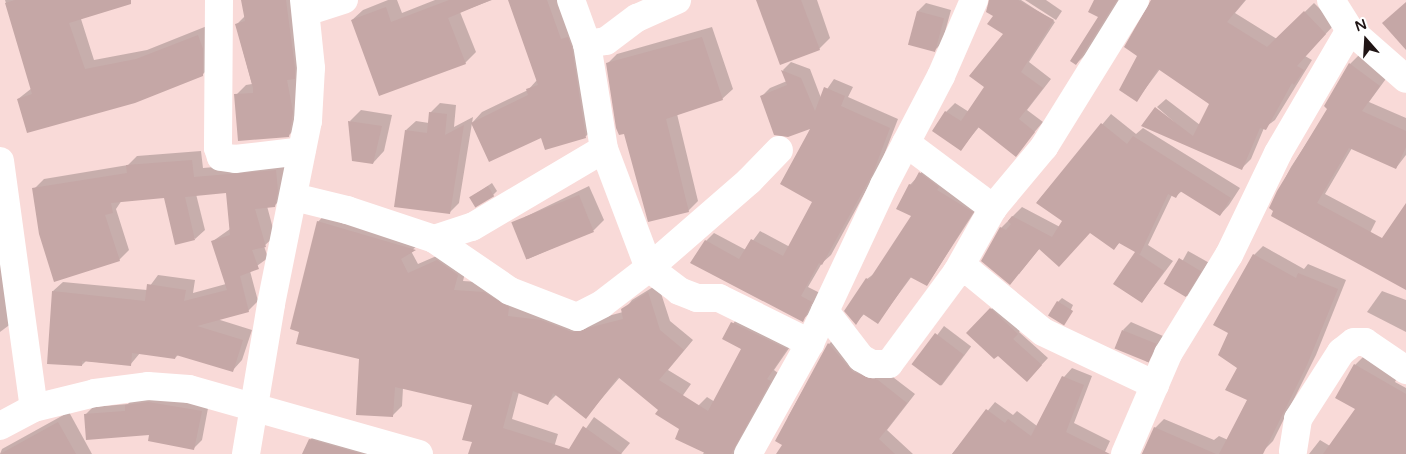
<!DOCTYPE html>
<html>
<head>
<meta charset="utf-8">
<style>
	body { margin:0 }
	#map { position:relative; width:1406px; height:454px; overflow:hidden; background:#f9dad8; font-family:"Varela Round",sans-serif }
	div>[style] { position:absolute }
	.shadow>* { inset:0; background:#0003; transform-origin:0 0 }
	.building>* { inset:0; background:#c5a7a6; transform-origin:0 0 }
	.minor>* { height:28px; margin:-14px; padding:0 14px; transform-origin:14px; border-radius:14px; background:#fff }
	span { translate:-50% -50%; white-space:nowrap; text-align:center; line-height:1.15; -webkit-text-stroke:5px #fff; paint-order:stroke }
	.north { position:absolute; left:1341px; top:15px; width:50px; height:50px; -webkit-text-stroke:4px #fff; paint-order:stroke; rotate:341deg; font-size:14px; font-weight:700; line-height:20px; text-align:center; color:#201515 }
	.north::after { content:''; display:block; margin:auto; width:18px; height:22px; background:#201515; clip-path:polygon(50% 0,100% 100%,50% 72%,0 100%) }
</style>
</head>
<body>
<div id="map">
	<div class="shadow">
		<i style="clip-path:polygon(5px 0,117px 0,81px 19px,94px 60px,147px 50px,207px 26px,212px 65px,202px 75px,18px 99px,32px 88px)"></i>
		<i style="clip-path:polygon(243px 0,296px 0,298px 126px,288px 136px,236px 95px,246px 85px,252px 84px,236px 25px,245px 16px)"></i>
		<i style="clip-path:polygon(388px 0,397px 0,402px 13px,435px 0,492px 0,460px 12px,476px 52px,465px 63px,352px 20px,363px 10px)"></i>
		<i style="clip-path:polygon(509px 0,561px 0,596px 126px,586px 136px,542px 136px,472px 123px,459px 203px,449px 213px,406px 130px,416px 121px,429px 123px,430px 113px,440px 103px,456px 105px,454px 127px,473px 117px,472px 123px,482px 112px,528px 90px,537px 80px)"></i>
		<i style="clip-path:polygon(757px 0,817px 0,830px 38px,819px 49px)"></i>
		<i style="clip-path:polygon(992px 0,1021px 0,1055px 22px,1029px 62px,1051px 79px,1027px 110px,1043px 122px,1015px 155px,979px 127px,961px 149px,946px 112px,955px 103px,969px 112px,986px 87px,1005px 33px,994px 15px)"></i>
		<i style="clip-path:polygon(1025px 0,1046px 0,1062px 11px,1056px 20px)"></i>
		<i style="clip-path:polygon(1095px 0,1120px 0,1087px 53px,1076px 64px,1100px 17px)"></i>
		<i style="clip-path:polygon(1162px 0,1246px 0,1235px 13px,1277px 39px,1314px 3px,1335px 24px,1305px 56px,1312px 60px,1275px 120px,1264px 128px,1251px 159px,1242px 168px,1190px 136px,1157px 107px,1166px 99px,1200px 125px,1211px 104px,1160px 69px,1137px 100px,1139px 55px)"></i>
		<i style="clip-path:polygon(926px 3px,951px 10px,942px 43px,934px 51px,918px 11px)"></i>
		<i style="clip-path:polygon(712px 27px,733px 89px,722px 99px,677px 114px,698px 201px,688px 211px,607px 64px,617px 54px)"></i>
		<i style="clip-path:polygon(1359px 55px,1388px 76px,1369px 102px,1406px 118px,1406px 155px,1396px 168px,1352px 148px,1325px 194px,1376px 221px,1361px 251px,1270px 208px,1291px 167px,1329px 109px,1325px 106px,1350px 64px)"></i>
		<i style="clip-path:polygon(791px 62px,810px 69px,821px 98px,834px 79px,853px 87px,848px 97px,898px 119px,881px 163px,831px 255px,822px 263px,808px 287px,820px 293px,811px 312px,802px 320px,706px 241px,714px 233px,746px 250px,760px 231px,790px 247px,814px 201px,813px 127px,761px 97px,770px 88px,787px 81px,783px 70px)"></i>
		<i style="clip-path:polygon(361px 110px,392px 115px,384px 151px,373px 163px,350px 121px)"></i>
		<i style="clip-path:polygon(1111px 114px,1136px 134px,1143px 128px,1240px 188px,1229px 205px,1220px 215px,1182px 191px,1175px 197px,1172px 195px,1148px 245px,1173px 261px,1142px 302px,1115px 284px,1137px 251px,1120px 242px,1114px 248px,1090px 232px,1040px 248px,1019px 274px,983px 261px,1001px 228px,1022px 207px,1060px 227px,1064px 221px,1037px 202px)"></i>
		<i style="clip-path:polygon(201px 151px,203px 168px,285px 161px,284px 196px,274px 206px,267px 206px,275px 236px,264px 246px,268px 258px,250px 271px,258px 301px,248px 311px,217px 319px,252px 330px,242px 360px,233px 370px,179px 354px,175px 358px,140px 353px,130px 365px,86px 361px,82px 365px,53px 291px,63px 282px,147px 290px,158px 275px,195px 280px,193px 293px,226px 284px,213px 241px,230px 229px,227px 192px,196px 194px,205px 230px,195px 239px,165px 197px,122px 200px,116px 209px,129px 250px,119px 260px,34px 189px,44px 179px,128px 165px,137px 156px)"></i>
		<i style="clip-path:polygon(927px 166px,979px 205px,927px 285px,912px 276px,878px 322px,865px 313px,856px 323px,867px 279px,875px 273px,912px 216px,910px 185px)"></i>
		<i style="clip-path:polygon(492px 183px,497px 191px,493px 195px,471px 197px)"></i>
		<i style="clip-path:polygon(589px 186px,604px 220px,594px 230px,528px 259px,514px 227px,525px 217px)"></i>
		<i style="clip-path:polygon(327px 212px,424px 240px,411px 251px,418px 264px,448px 251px,467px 265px,463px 281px,494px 283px,582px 323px,623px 312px,632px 300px,658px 284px,670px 321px,693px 340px,668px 370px,691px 384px,676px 405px,620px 377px,586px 417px,557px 394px,548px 403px,519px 392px,512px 419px,558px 434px,552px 454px,469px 454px,473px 441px,473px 404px,403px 388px,402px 406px,392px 416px,360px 358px,318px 222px)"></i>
		<i style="clip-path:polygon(0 242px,16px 320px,0 332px)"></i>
		<i style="clip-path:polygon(1263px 246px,1304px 269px,1308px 264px,1346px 280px,1316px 355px,1273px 441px,1263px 451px,1252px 454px,1142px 454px,1155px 428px,1164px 419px,1214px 440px,1219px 436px,1228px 440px,1248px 399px,1230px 332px,1254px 255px)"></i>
		<i style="left:1188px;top:251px;width:23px;height:40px;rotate:29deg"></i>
		<i style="clip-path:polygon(1382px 291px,1406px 300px,1406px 332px,1367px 312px)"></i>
		<i style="clip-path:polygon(1062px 298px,1073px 305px,1067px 319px,1058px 302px)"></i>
		<i style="clip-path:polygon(998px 302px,1024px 326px,1019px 332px,1048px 358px,1034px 373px,998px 354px,968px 333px)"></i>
		<i style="clip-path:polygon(740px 314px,794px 341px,774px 370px,778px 373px,734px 454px,703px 454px,705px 451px,679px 440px,699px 405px,707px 397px,715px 402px,742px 349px,723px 338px)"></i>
		<i style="clip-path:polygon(1131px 322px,1163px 336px,1154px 354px,1147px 362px,1123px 330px)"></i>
		<i style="left:944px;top:326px;width:34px;height:49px;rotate:37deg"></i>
		<i style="clip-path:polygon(838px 335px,915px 394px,887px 430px,913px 454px,778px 454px,784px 445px,788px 417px,829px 344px)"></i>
		<i style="clip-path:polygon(1365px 355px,1399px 374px,1395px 382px,1406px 388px,1406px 454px,1309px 454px,1320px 440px,1330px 446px,1357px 408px,1355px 365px)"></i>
		<i style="clip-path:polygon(1072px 368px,1092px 376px,1074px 423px,1110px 441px,1104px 454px,952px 454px,995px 402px,1013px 415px,1017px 411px,1037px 426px,1064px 377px)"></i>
		<i style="clip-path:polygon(134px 397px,209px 403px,202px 440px,194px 448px,85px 415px,93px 407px,128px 404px)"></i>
		<i style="clip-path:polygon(69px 412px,92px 454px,0 454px,2px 449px)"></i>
		<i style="clip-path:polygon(594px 417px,630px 443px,621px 454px,568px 454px)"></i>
		<i style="clip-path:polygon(320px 430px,374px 454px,303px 454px,310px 440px)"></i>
	</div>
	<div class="building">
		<i style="clip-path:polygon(15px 0,131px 0,131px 4px,69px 23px,85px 69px,136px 59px,198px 35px,203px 49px,203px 76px,135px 103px,27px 133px,17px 99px,32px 94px,5px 3px)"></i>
		<i style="clip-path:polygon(241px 0,286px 0,295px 68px,295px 79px,287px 80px,293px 112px,289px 137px,238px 141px,234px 94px,253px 93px,253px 88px,235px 24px,245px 21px)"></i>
		<i style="clip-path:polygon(449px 0,491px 0,448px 18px,466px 64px,379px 96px,351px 20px,386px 7px,391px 22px)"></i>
		<i style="clip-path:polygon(508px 0,547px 0,561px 39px,568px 37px,572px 48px,586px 138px,545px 150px,541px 138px,489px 162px,471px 123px,528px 95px,526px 89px,538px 85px)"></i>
		<i style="clip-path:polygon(756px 0,801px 0,820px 50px,780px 65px)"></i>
		<i style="clip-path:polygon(989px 0,1018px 0,1054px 20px,1021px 72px,1043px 88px,1019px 119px,1035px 132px,1016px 157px,978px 127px,961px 151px,932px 131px,945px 111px,961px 121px,984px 87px,969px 76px,1003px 34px,987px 24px,993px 16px,986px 12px)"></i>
		<i style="clip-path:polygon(1094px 0,1117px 0,1076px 65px,1070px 61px,1098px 17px,1088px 12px)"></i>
		<i style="clip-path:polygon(1151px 0,1245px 0,1227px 22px,1267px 47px,1304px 11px,1326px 34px,1297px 66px,1304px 70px,1294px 85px,1292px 83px,1266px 130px,1260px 128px,1242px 170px,1141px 126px,1155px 107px,1193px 136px,1209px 104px,1158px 69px,1137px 102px,1119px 90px,1137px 56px,1124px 47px)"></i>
		<i style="clip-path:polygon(1406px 2px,1406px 50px,1382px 23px)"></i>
		<i style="left:917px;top:11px;width:28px;height:35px;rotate:15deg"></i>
		<i style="clip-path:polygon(702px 37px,723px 100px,666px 119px,689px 212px,648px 222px,624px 134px,619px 135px,616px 128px,606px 63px)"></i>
		<i style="clip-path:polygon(1349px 63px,1380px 86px,1362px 111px,1406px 131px,1406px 147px,1396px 169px,1349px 148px,1317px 203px,1382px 238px,1406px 203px,1406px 290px,1271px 216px,1273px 211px,1269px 208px,1277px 191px,1327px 109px,1324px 106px)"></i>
		<i style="clip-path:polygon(781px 70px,801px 78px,815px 111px,824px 87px,845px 96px,841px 106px,890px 128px,873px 173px,822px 265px,819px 263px,801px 296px,812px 302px,803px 322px,690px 263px,705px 240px,739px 259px,751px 239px,783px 256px,812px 202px,780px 184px,810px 129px,788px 137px,774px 135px,760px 96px,787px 85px)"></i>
		<i style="clip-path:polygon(429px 112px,447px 114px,445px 135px,464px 125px,450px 214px,394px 207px,405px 130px,427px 133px)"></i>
		<i style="clip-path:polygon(348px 121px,382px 126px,373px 164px,352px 161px)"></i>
		<i style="clip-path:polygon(1101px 123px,1127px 144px,1133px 136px,1231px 198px,1220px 216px,1180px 191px,1176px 198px,1168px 194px,1140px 254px,1137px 253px,1164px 271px,1142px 303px,1113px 284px,1135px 252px,1119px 243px,1114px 250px,1090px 233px,1059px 267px,1039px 249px,1010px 285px,981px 261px,1000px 227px,1006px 230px,1011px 224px,1008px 221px,1012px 216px,1052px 237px,1062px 221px,1036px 203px)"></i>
		<i style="clip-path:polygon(192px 160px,194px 177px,276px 170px,278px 191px,275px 207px,255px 209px,266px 247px,252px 250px,259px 269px,240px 276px,249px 312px,197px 326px,243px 340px,233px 372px,176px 355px,175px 359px,132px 353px,131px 366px,82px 361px,82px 366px,47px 364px,52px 291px,145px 301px,147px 284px,186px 290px,184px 301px,227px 290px,211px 241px,230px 235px,226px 193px,185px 197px,195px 240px,175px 245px,164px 198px,111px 203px,113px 213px,105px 215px,120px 261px,54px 282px,39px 234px,32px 188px,127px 173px,126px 165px)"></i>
		<i style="clip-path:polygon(919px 172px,939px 187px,937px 190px,973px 212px,927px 286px,910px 277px,878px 324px,863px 314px,856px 325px,844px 311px,866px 278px,869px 280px,911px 216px,896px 209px,909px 184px,912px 185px)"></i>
		<i style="left:488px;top:186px;width:12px;height:22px;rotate:59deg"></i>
		<i style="left:579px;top:195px;width:40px;height:73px;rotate:68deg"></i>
		<i style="clip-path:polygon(317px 221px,416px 250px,401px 259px,408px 273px,437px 260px,458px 275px,454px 290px,484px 292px,509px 307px,508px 316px,541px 320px,572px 332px,623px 319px,621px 309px,648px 292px,660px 330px,684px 350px,659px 380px,708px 411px,741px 349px,722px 339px,731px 322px,787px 349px,767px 379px,771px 381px,731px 454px,707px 454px,675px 439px,679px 429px,655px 414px,658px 410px,618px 377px,586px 419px,553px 393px,548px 405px,513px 391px,503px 428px,569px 449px,583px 426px,622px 454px,468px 454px,472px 442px,462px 440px,472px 405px,395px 387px,393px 417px,356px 415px,359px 359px,296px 344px,299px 332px,290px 329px)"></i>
		<i style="clip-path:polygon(1253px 254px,1296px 278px,1298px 273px,1338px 289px,1307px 365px,1263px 454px,1219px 454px,1247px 400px,1225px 390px,1237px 368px,1218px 355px,1228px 333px,1213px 325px)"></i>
		<i style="left:1179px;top:258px;width:26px;height:30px;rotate:31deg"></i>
		<i style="left:1057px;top:301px;width:19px;height:17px;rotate:32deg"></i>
		<i style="clip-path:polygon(990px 308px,1018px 334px,1013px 339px,1042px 365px,1027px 382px,998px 356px,994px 359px,966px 333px)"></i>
		<i style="left:1122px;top:330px;width:37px;height:20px;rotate:22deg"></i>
		<i style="left:935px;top:333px;width:36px;height:39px;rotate:37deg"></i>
		<i style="clip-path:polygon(828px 343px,853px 372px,878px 380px,907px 403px,879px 439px,895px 454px,776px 454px,782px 445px,775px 441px)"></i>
		<i style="clip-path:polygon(1354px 364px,1406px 394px,1406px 454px,1323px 454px,1355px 409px,1335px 398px)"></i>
		<i style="clip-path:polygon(1062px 376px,1084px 385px,1066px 432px,1110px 454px,952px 454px,986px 409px,1005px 423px,1008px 419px,1031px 436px)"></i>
		<i style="clip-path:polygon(148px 402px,202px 411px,194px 450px,148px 441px,149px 435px,86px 440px,84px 414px,125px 411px,125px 405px)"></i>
		<i style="clip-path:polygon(58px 422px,76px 454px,0 454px)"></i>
		<i style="clip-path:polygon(1154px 427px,1216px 454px,1142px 454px)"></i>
		<i style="clip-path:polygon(309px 439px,362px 454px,302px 454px)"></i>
	</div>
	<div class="minor">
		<i style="left:219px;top:0;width:148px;rotate:90.4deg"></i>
		<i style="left:218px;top:148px;width:9px;rotate:72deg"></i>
		<i style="left:221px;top:157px;width:14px;rotate:8deg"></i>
		<i style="left:235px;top:159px;width:67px;rotate:-6.8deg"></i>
		<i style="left:571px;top:0;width:47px;rotate:70deg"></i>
		<i style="left:587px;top:44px;width:106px;rotate:80.8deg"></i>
		<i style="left:604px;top:149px;width:127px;rotate:69.3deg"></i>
		<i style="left:649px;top:268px;width:38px;rotate:37deg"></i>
		<i style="left:679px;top:291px;width:19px;rotate:21deg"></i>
		<i style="left:697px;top:298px;width:22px"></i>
		<i style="left:719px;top:298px;width:102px;rotate:26.3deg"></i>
		<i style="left:1331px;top:0;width:36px;rotate:58deg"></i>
		<i style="left:1350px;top:30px;width:74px;rotate:41.2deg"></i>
		<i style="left:306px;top:12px;width:40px;rotate:-18deg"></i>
		<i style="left:587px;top:44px;width:19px;rotate:-9deg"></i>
		<i style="left:606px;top:41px;width:39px;rotate:-37deg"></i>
		<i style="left:637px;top:18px;width:44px;rotate:-24.2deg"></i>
		<i style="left:906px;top:143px;width:109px;rotate:36.8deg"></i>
		<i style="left:0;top:161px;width:249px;rotate:82.2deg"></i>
		<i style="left:294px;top:197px;width:55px;rotate:13.8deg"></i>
		<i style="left:347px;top:210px;width:92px;rotate:18.4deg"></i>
		<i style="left:434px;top:239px;width:92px;rotate:34.4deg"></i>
		<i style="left:510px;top:291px;width:72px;rotate:21.2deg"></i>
		<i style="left:577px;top:317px;width:28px;rotate:-27deg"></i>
		<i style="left:602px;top:304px;width:59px;rotate:-37.5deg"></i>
		<i style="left:649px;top:268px;width:133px;rotate:-41deg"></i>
		<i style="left:749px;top:181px;width:43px;rotate:-45.9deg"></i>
		<i style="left:434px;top:239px;width:40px;rotate:-18deg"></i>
		<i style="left:472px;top:227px;width:153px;rotate:-30.6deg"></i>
		<i style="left:957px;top:272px;width:13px"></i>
		<i style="left:970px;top:272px;width:94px;rotate:39.4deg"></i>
		<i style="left:1043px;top:332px;width:124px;rotate:25.3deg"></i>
		<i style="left:825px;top:311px;width:59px;rotate:52.5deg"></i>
		<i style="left:861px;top:358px;width:13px;rotate:29deg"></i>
		<i style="left:872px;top:364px;width:17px"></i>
		<i style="left:889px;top:364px;width:114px;rotate:-53.5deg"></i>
		<i style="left:957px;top:272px;width:73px;rotate:-60.6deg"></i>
		<i style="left:993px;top:208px;width:80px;rotate:-50.1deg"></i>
		<i style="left:1044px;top:147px;width:173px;rotate:-58.2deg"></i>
		<i style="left:0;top:426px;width:38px;rotate:-28deg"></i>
		<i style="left:34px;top:408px;width:63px;rotate:-13.8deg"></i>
		<i style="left:95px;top:393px;width:53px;rotate:-7.5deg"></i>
		<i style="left:148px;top:386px;width:41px;rotate:4.2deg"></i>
		<i style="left:189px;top:389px;width:239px;rotate:15.8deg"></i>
		<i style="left:1293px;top:451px;width:32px;rotate:-81deg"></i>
		<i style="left:1298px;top:419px;width:80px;rotate:-57.3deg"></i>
		<i style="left:1341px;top:352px;width:16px;rotate:-38deg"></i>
		<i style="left:1354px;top:342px;width:11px"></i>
		<i style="left:1365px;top:342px;width:50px;rotate:34.3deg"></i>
		<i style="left:246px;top:454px;width:152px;rotate:-80.5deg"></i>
		<i style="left:271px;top:304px;width:187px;rotate:-78.6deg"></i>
		<i style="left:308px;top:121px;width:53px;rotate:-86.8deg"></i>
		<i style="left:311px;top:68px;width:68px;rotate:-95.9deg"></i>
		<i style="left:748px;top:454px;width:127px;rotate:-60.8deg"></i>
		<i style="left:810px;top:343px;width:174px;rotate:-64.9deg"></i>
		<i style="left:884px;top:185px;width:123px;rotate:-62.4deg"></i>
		<i style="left:941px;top:76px;width:83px;rotate:-66.5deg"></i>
		<i style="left:1125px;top:454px;width:109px;rotate:-66.7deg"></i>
		<i style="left:1168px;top:354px;width:116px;rotate:-58.4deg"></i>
		<i style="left:1229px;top:255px;width:113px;rotate:-64.3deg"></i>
		<i style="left:1278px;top:153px;width:143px;rotate:-59.7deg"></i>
	</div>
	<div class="north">N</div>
</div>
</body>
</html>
